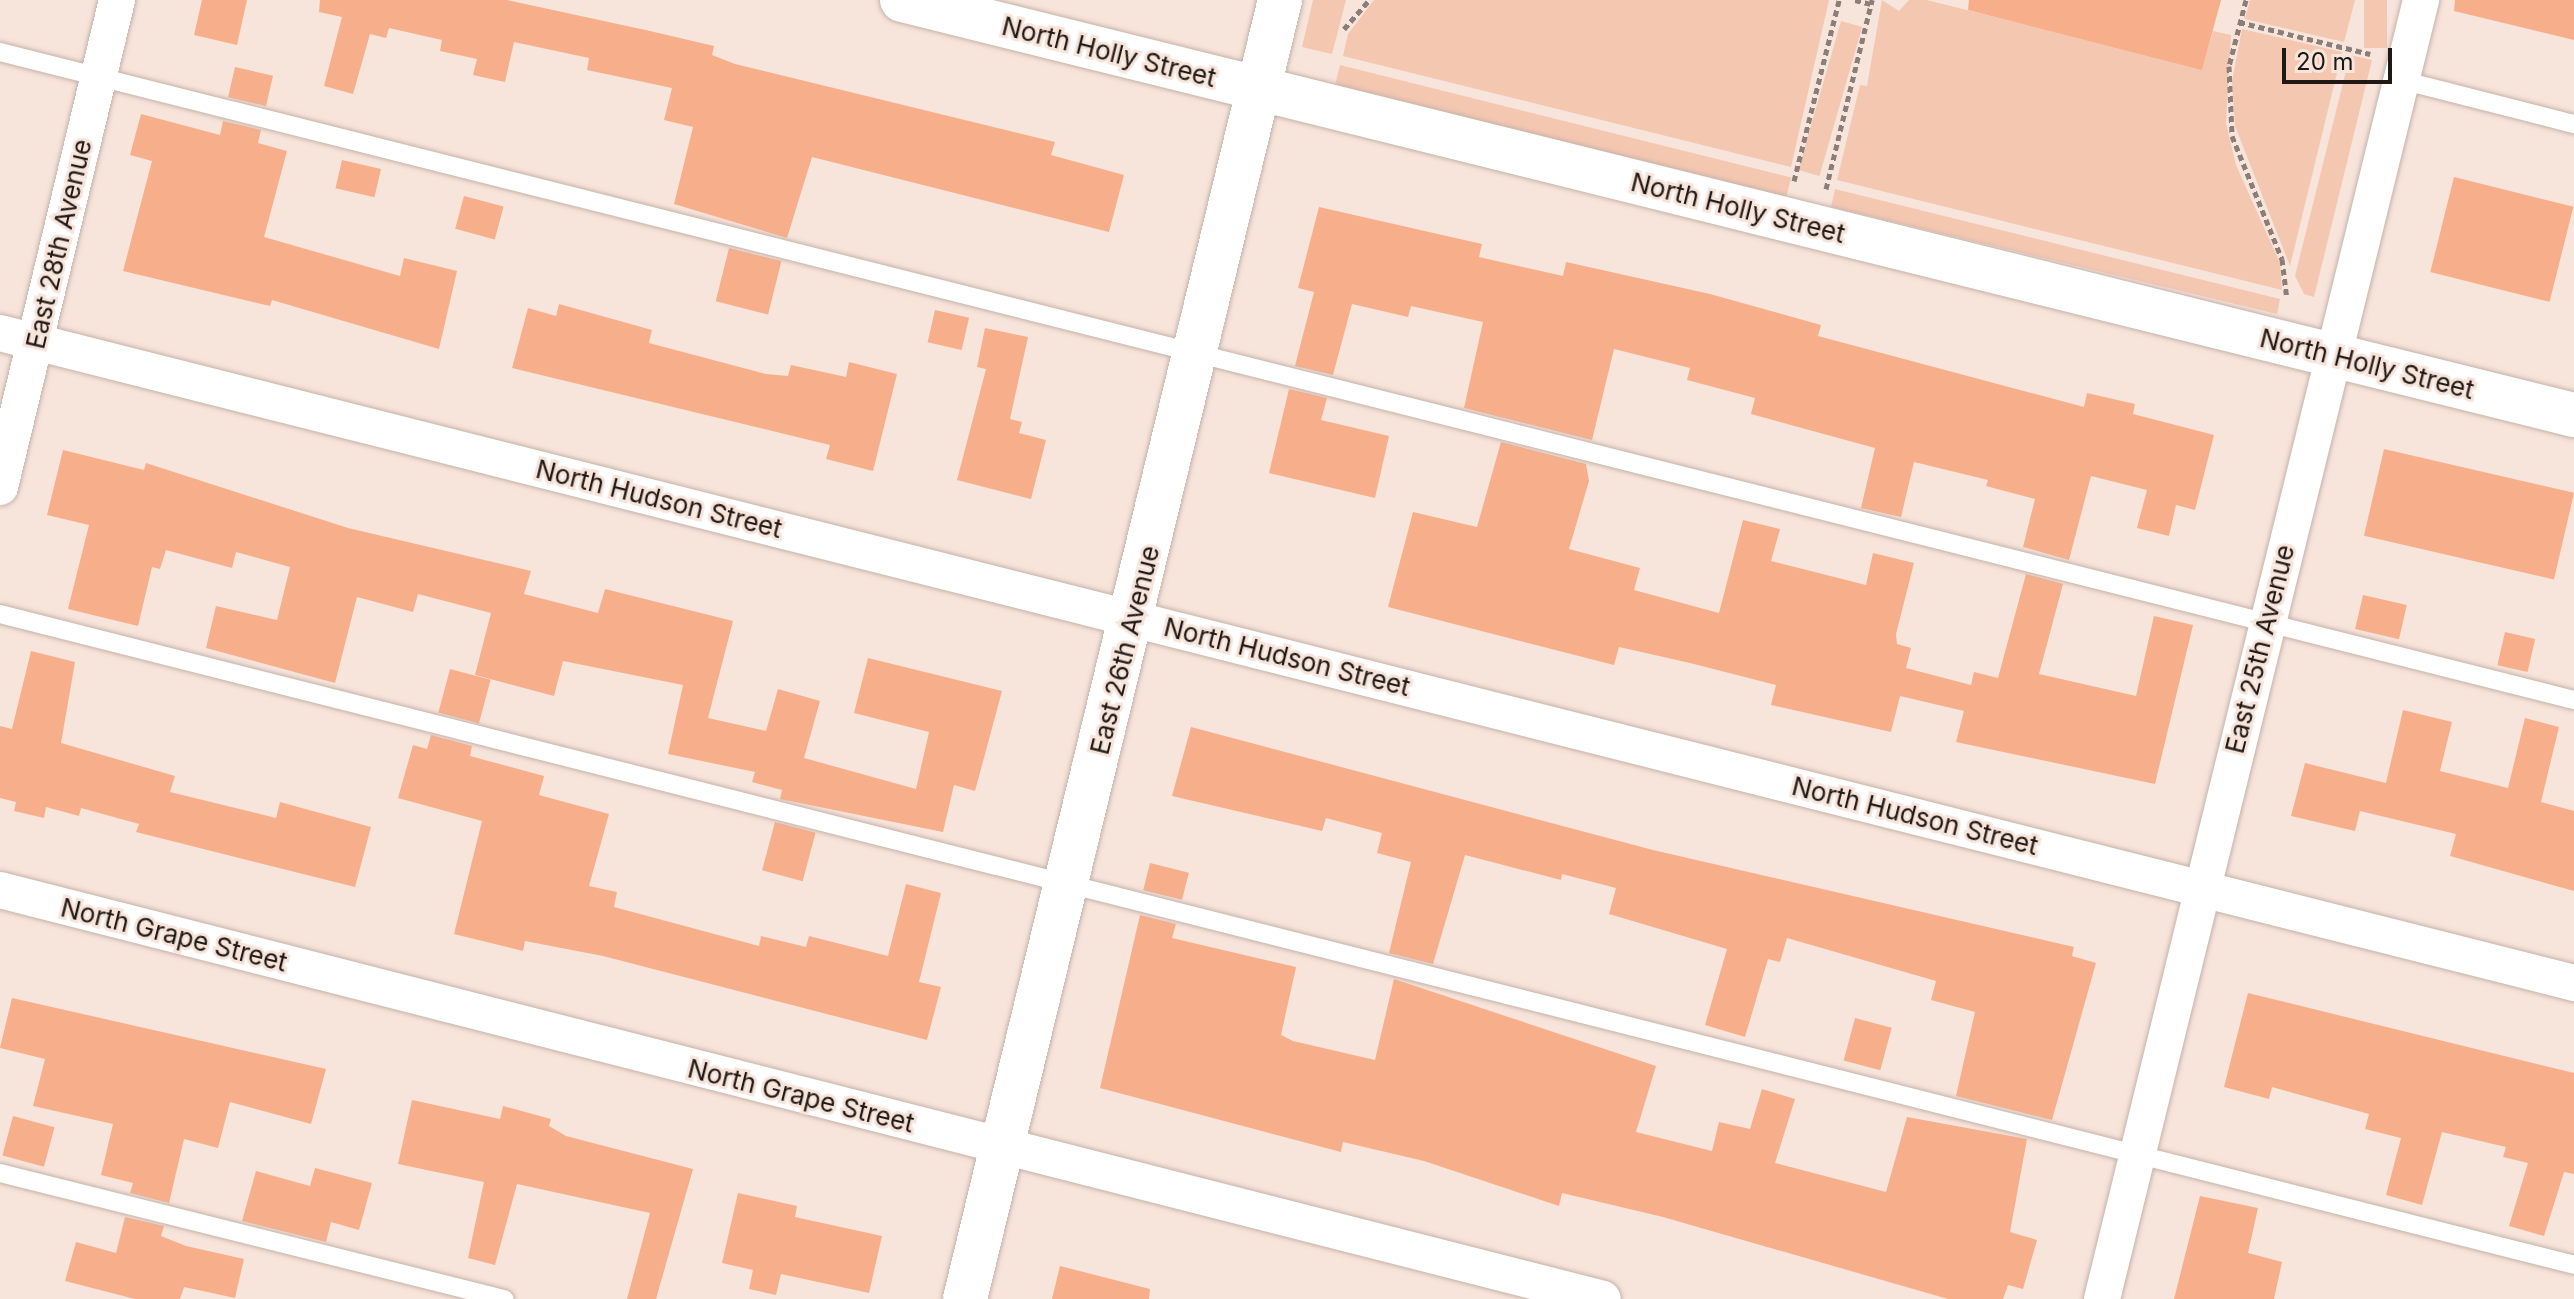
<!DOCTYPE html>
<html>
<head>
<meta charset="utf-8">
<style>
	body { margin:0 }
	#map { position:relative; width:2574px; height:1299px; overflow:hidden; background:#f7e4da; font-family:Inter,sans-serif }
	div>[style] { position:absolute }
	.green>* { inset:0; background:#f4c7b1; transform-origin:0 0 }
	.building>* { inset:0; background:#f7af8b; transform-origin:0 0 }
	.path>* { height:5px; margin-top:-2.5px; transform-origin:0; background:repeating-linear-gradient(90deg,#8b7e78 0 6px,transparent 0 10px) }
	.roads { filter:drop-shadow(0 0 2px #c5b2a9) drop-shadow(0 0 2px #c5b2a9) }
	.service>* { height:18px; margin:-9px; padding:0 9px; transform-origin:9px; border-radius:9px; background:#fff }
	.minor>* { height:36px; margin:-18px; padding:0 18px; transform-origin:18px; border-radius:18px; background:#fff }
	.tertiary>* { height:44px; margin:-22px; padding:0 22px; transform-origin:22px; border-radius:22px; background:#fff }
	span { translate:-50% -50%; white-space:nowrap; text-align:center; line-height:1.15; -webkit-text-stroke:6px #f7e4da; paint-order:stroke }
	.street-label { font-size:26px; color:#1f1815 }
	.scale { position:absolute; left:2282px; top:48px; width:110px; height:36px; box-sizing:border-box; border:4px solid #1f1815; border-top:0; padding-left:10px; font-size:24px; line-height:28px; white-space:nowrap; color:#1f1815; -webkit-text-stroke:6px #f7e4da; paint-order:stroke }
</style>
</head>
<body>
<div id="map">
	<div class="green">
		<i style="clip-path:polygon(1313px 0,1346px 0,1332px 54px,1302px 47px)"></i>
		<i style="clip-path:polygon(1374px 0,1829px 0,1791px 167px,1343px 56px,1348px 34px)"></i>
		<i style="clip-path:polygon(1882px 0,1899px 11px,1909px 0,1927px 0,2202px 69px,2213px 31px,2231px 35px,2226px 123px,2236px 165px,2280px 263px,2282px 290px,1837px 180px,1860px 85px,1867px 86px)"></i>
		<i style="clip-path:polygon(2250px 0,2355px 0,2344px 42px,2245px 19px)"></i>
		<i style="left:2364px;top:0;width:23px;height:48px"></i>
		<i style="left:1841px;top:21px;width:22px;height:155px;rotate:16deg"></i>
		<i style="clip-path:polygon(2242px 29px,2342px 52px,2290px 266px,2235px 126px,2232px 81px)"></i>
		<i style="clip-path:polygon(2350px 55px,2372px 60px,2314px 297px,2304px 294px,2295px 276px)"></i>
		<i style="left:1340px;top:65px;width:465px;height:20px;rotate:14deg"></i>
		<i style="clip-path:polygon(1835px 189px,2280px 299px,2277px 314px,1831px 207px)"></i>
	</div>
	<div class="building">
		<i style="clip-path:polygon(202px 0,247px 0,237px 45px,194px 35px)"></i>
		<i style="clip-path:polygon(320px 0,507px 0,650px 31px,714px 46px,712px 55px,735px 64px,1055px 142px,1051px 155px,1124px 175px,1109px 232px,812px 157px,787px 238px,674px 204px,693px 127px,664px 120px,672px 88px,587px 70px,589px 58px,514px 42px,505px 82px,473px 75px,477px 59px,440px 51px,442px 40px,389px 28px,386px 38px,370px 34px,353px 94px,324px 86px,342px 17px,319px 12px)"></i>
		<i style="clip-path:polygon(1969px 0,2221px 0,2202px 70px,1968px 10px)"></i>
		<i style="clip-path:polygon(2455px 0,2574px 0,2574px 40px,2454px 11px)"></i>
		<i style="left:235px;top:67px;width:39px;height:31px;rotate:13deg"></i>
		<i style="clip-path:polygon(141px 114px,220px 135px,223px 121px,261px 130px,258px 143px,287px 151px,264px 237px,400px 276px,404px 258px,457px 271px,439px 349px,272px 300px,270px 306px,123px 271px,152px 161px,130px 155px)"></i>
		<i style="left:342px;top:160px;width:40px;height:29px;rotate:13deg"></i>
		<i style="left:2454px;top:177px;width:123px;height:98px;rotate:14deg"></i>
		<i style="left:464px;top:196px;width:41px;height:34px;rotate:15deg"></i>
		<i style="clip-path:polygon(1319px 207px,1482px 244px,1479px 257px,1563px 276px,1566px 262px,1710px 294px,1821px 325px,1818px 336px,2084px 407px,2087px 393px,2135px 404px,2133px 414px,2214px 435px,2195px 510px,2176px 505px,2169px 536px,2137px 528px,2147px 490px,2091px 476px,2069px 560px,2023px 547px,2035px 499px,1986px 486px,1988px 480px,1914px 462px,1901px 517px,1861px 508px,1875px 448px,1751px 414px,1755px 398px,1687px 380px,1690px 368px,1614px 349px,1592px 440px,1464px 408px,1483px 322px,1411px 306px,1408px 317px,1352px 304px,1333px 375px,1295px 366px,1314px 292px,1298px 288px)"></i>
		<i style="left:729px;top:248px;width:54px;height:55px;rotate:14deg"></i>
		<i style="clip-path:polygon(559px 304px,652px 330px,649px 343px,766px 374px,788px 376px,791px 365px,846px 377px,849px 362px,897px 374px,873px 471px,826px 459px,830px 445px,512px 368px,528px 308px,556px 316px)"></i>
		<i style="left:935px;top:310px;width:35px;height:33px;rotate:13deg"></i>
		<i style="clip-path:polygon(985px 328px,1028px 337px,1010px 419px,1022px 422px,1019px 433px,1046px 440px,1031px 499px,957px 480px,986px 369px,977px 367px)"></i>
		<i style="clip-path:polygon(1289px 389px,1327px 398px,1321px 420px,1389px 436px,1375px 498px,1269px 473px)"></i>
		<i style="clip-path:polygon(1501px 442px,1586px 464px,1589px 481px,1569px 549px,1640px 568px,1634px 590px,1719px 613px,1743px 520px,1780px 529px,1771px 561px,1866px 585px,1873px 553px,1914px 563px,1896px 634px,1897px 644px,1911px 648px,1906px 668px,1971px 685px,1974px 672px,1998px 678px,2026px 574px,2063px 584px,2039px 674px,2136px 696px,2154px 616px,2193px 625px,2155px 784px,1956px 742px,1964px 711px,1900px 696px,1891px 732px,1771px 705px,1776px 685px,1690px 663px,1619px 647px,1614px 665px,1388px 607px,1413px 512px,1477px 527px)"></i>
		<i style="left:2384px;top:449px;width:195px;height:89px;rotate:13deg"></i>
		<i style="clip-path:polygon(63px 450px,144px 470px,146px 463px,348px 528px,531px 571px,524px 594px,598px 613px,605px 589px,733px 621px,708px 718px,766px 731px,778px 689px,820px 701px,804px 758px,916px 789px,929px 732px,854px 713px,868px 658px,1002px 691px,975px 791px,954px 785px,943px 832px,780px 799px,782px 790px,752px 782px,755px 772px,668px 754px,683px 685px,563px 661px,554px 696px,475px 675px,491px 613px,418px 594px,413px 612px,357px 597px,335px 683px,206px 648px,216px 606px,277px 620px,290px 567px,236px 552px,232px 568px,166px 550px,160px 569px,152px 567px,138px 626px,68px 609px,89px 525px,47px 515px)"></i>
		<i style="left:2363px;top:595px;width:45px;height:35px;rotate:13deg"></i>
		<i style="left:2505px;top:632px;width:31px;height:34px;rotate:13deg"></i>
		<i style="clip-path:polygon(31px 651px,75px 662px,61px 743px,175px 776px,170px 792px,276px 818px,280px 802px,371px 827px,355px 887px,136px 832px,139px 824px,81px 808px,79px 816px,46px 807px,44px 818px,14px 811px,16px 802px,0 798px,0 726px,12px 729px)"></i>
		<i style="left:450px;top:669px;width:42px;height:45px;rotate:15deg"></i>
		<i style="clip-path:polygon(2403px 710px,2452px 722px,2440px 771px,2508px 788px,2525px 718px,2559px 727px,2541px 802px,2574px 811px,2574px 891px,2450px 856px,2456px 834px,2360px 811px,2355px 831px,2291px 816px,2305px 763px,2386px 783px)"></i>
		<i style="clip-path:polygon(1191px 727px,1653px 850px,2074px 947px,2072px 956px,2096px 963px,2052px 1120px,1956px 1096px,1975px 1012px,1931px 1000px,1936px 981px,1787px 938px,1780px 962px,1768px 959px,1745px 1037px,1705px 1025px,1727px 949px,1609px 914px,1616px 888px,1562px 874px,1561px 880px,1465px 855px,1433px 964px,1389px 953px,1411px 862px,1377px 853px,1382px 833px,1326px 818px,1322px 831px,1172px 796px)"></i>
		<i style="clip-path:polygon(431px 735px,472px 746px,470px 756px,544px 776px,539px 795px,609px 814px,589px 886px,617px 892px,614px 907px,759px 946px,761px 936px,806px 947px,809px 936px,888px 956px,906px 884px,941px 893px,919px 982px,941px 987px,927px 1040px,603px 956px,525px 941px,523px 951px,454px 934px,482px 821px,398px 798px,413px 745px,427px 749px)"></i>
		<i style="left:775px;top:822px;width:42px;height:50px;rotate:15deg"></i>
		<i style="left:1150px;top:863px;width:40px;height:28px;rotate:14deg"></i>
		<i style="clip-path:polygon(1140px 915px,1176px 924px,1172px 938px,1296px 967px,1281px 1035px,1293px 1041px,1375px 1060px,1394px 979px,1656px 1066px,1636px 1132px,1712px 1151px,1719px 1122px,1750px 1129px,1762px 1089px,1795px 1099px,1775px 1163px,1886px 1192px,1907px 1117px,2027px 1139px,2010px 1232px,2037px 1240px,2023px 1289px,2008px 1285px,2003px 1299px,1948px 1299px,1663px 1217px,1562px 1193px,1559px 1206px,1424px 1161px,1343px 1142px,1341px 1152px,1100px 1088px)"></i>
		<i style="clip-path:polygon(2248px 993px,2574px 1073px,2574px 1174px,2564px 1172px,2544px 1236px,2509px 1226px,2528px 1163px,2503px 1157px,2506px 1147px,2442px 1132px,2422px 1205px,2386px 1195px,2401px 1138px,2365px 1129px,2369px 1114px,2272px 1087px,2269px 1099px,2224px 1087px)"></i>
		<i style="clip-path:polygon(12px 998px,326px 1069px,311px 1124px,230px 1102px,218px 1148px,184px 1139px,169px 1203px,130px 1193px,133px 1183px,101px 1175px,113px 1124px,33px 1106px,45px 1059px,0 1048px)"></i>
		<i style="left:1855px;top:1018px;width:38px;height:44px;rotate:15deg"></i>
		<i style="clip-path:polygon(412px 1100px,500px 1119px,503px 1106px,551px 1119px,549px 1126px,566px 1136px,693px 1169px,656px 1299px,627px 1299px,650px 1213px,517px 1184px,495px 1265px,468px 1258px,484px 1182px,398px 1164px)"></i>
		<i style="left:13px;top:1116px;width:43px;height:41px;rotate:15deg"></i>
		<i style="clip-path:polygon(315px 1168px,372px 1183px,359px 1230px,331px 1222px,326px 1242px,242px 1221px,256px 1171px,310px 1186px)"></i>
		<i style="clip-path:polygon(738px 1193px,797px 1206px,795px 1217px,882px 1236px,869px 1293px,781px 1274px,776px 1295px,749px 1289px,753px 1270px,722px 1263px)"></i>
		<i style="clip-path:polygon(2200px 1196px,2258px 1208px,2248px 1253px,2282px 1262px,2274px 1299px,2174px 1299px)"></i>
		<i style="clip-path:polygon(125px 1217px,164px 1226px,161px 1236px,186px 1246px,244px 1259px,235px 1298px,184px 1287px,180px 1299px,135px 1299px,65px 1281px,76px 1242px,116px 1253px)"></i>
		<i style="clip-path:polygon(1060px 1266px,1150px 1289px,1149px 1299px,1052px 1299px)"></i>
	</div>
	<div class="path">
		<i style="left:1855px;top:0;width:16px;rotate:14deg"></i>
		<i style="left:2246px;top:0;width:68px;rotate:104.4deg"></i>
		<i style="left:2229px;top:66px;width:70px;rotate:87.5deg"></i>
		<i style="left:2232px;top:136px;width:133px;rotate:67.9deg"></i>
		<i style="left:2282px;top:259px;width:39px;rotate:83deg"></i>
		<i style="left:2239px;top:22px;width:135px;rotate:13.7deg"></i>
		<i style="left:1344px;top:29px;width:38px;rotate:-49deg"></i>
		<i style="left:1794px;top:181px;width:187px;rotate:-76deg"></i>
		<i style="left:1826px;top:189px;width:195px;rotate:-76.3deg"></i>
	</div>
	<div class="roads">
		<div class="service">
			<i style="left:0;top:52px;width:2654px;rotate:14.13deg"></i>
			<i style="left:2401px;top:80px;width:179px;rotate:14.3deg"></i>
			<i style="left:0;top:614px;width:2655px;rotate:14.19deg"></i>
			<i style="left:0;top:1173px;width:520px;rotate:14.04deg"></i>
		</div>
		<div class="minor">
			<i style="left:0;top:333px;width:2655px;rotate:14.17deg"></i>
			<i style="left:0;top:487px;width:501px;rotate:-76.49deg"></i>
			<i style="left:0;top:890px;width:1654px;rotate:14.31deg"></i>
			<i style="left:2102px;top:1299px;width:1338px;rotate:-76.2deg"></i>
		</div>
		<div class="tertiary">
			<i style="left:902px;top:0;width:1723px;rotate:13.94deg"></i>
			<i style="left:965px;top:1299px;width:1337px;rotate:-76.37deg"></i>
		</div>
	</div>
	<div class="street-label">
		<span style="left:1109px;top:52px;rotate:14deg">North Holly Street</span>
		<span style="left:1738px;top:208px;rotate:14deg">North Holly Street</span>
		<span style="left:59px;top:244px;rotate:-77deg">East 28th Avenue</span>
		<span style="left:2367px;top:364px;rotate:14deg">North Holly Street</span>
		<span style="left:659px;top:499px;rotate:14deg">North Hudson Street</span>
		<span style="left:2260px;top:649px;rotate:-76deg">East 25th Avenue</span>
		<span style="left:1125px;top:650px;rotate:-76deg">East 26th Avenue</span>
		<span style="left:1287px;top:657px;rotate:14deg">North Hudson Street</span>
		<span style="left:1915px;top:816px;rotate:14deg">North Hudson Street</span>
		<span style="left:174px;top:935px;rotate:14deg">North Grape Street</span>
		<span style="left:801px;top:1096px;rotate:14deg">North Grape Street</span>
	</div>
	<div class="scale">20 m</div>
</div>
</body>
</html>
